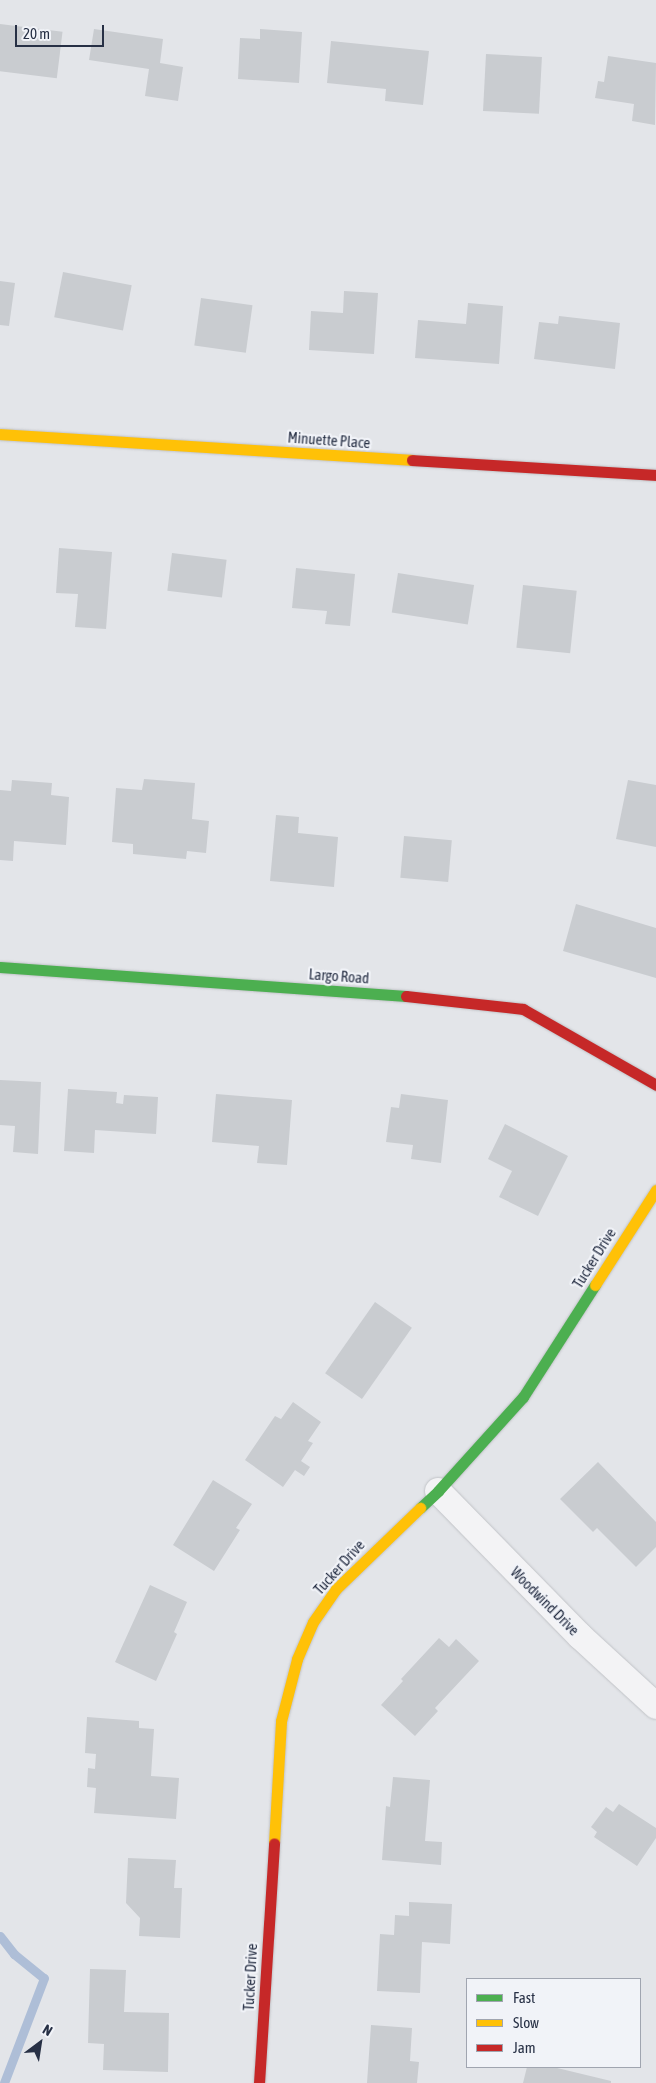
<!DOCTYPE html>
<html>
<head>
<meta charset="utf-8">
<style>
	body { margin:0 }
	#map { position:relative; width:656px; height:2083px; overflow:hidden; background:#e3e5e9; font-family:"Asap Condensed",sans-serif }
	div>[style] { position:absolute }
	.stream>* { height:9px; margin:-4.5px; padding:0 4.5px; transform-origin:4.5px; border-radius:4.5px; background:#aebed7 }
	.building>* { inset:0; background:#c9ccd0; transform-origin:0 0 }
	.roads { filter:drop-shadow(0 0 1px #c1c3c7) drop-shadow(0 0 1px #c1c3c7) }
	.street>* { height:26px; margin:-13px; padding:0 13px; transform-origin:13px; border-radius:13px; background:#f3f3f5 }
	.fast>* { height:11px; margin:-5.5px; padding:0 5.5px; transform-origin:5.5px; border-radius:5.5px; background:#4caf50 }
	.slow>* { height:11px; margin:-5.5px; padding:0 5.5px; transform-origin:5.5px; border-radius:5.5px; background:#ffc107 }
	.jam>* { height:11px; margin:-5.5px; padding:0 5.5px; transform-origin:5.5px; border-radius:5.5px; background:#c62828 }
	span { translate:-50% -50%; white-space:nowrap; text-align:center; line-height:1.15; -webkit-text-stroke:4.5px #f1f3f8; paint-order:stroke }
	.street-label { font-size:15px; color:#273045 }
	.legend { position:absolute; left:466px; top:1978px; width:175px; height:90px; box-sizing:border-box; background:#f1f3f8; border:1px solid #a0a5b0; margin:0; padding:6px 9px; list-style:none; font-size:15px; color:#273045 }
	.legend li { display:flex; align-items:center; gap:10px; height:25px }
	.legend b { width:25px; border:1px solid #a0a5b0 }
	.north { position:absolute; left:15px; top:2018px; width:50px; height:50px; -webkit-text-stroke:4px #f1f3f8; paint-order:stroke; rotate:31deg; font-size:14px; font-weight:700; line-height:20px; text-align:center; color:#273045 }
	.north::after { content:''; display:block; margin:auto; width:18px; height:22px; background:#273045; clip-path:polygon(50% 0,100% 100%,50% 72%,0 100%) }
	.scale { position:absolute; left:15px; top:25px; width:89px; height:22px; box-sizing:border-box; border:2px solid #273045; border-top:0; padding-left:6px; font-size:15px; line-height:18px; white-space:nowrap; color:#273045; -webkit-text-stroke:4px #f1f3f8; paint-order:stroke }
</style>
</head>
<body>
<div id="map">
	<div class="stream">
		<i style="left:0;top:1936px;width:23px;rotate:52deg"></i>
		<i style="left:14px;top:1954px;width:38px;rotate:39deg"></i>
		<i style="left:44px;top:1978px;width:112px;rotate:110.9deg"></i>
	</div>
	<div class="building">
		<i style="left:0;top:24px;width:63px;height:47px;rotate:7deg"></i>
		<i style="clip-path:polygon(94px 29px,163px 39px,160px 63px,183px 67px,178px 101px,145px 96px,149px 69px,89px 60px)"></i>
		<i style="clip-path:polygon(260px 29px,302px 32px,299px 83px,238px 79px,240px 38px,260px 39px)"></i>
		<i style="clip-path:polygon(331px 41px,429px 51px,423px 105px,385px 101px,386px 89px,327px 83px)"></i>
		<i style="left:486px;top:54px;width:56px;height:57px;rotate:3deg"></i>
		<i style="clip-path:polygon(608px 56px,656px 63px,655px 125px,632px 121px,634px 104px,595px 98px,598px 81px,604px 82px)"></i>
		<i style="left:63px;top:272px;width:70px;height:46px;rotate:11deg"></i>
		<i style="clip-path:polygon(0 281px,15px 283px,9px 326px,0 325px)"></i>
		<i style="clip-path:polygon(344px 291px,378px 293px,374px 354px,309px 350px,311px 311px,343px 313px)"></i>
		<i style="left:201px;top:298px;width:52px;height:48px;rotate:8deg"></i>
		<i style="clip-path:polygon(468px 303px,503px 306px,499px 364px,415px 358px,418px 320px,466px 324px)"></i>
		<i style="clip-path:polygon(559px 316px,620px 323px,615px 369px,534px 359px,539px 322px,558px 324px)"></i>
		<i style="clip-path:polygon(59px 548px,112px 552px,106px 629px,75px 627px,78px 594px,56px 593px)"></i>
		<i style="left:172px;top:553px;width:55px;height:38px;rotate:7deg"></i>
		<i style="clip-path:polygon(296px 568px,355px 574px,350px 626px,325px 624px,327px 611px,292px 608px)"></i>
		<i style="left:398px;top:573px;width:77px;height:40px;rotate:9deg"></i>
		<i style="left:523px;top:585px;width:54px;height:63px;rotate:6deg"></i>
		<i style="clip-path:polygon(144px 779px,195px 783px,192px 819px,209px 821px,206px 853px,187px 851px,186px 859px,133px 854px,133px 844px,112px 842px,116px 788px,142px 790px)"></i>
		<i style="clip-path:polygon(12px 780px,52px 783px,51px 795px,69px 797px,66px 845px,14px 841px,13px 861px,0 860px,0 790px,11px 791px)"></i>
		<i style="clip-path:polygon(628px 780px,656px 785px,656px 847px,616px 839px)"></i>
		<i style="clip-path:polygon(276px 815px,299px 817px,298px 833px,338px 837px,334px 887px,270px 881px)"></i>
		<i style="left:404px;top:836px;width:48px;height:42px;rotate:5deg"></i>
		<i style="clip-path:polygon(576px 904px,656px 928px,656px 978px,563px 951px)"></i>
		<i style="clip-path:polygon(0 1080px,41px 1082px,38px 1154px,13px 1152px,15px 1126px,0 1125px)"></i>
		<i style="clip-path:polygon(68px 1089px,117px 1092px,116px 1103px,123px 1104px,124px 1095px,158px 1097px,156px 1134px,95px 1130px,94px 1153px,64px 1151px)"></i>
		<i style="clip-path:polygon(216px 1094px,292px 1100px,287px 1165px,257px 1163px,259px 1146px,212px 1142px)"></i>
		<i style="clip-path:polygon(401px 1094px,448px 1100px,441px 1163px,411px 1159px,413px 1145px,386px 1142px,391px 1107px,399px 1108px)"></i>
		<i style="clip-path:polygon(505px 1124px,568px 1156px,538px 1216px,499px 1197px,512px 1171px,488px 1159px)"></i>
		<i style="left:375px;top:1302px;width:45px;height:87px;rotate:35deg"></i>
		<i style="clip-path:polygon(293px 1402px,321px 1422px,308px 1441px,313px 1443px,301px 1461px,310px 1467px,304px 1476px,295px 1470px,283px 1487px,245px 1460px,275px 1416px,281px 1419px)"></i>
		<i style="clip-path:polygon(598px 1462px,656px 1522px,656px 1547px,636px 1567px,597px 1528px,593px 1532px,560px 1499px)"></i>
		<i style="clip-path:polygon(213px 1480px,252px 1504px,236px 1528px,240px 1530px,214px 1571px,173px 1545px)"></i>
		<i style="clip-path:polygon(150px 1585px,187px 1602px,174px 1632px,177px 1634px,156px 1681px,115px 1662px)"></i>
		<i style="clip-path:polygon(439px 1638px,449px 1647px,456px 1639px,479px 1661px,435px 1708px,438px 1711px,415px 1736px,381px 1705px,403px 1681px,401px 1679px)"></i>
		<i style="clip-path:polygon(87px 1717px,139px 1721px,139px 1728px,154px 1729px,151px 1776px,179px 1778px,176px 1819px,94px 1813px,96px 1788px,87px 1787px,88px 1768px,95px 1769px,96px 1754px,85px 1753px)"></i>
		<i style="clip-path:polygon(393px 1777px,430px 1780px,425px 1841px,442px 1842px,441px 1865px,382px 1860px,386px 1806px,390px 1807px)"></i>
		<i style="clip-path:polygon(619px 1804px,656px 1828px,656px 1838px,637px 1866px,594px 1837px,597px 1832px,591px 1827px,606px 1807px,613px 1812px)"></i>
		<i style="clip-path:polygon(128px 1858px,176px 1860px,174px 1888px,182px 1888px,180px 1938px,139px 1936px,140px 1918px,126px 1903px)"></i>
		<i style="clip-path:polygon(409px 1902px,452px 1904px,450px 1944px,422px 1942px,420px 1993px,377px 1991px,380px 1934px,394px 1935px,395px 1915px,409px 1916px)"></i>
		<i style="clip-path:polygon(90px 1969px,126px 1970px,124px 2012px,169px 2013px,168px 2072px,103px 2070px,104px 2044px,88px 2043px)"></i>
		<i style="clip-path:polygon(371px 2025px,412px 2028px,410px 2061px,419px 2062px,417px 2083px,367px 2083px)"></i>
		<i style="clip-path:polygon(527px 2067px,553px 2067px,611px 2081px,611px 2083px,523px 2083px)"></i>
	</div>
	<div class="roads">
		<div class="street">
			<i style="left:438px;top:1491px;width:203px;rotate:45.6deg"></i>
			<i style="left:580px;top:1636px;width:103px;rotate:42.6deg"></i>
		</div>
		<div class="fast">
			<i style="left:0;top:967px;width:407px;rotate:4.1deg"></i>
			<i style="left:420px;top:1508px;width:25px;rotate:-43deg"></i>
			<i style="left:438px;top:1491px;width:127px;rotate:-47.9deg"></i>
			<i style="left:523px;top:1397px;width:133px;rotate:-57.3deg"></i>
		</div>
		<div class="slow">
			<i style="left:0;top:434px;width:413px;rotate:3.6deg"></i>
			<i style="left:595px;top:1285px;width:113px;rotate:-57.3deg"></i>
			<i style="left:274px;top:1843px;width:122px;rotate:-86.7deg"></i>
			<i style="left:281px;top:1721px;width:64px;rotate:-75.5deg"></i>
			<i style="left:297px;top:1659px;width:40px;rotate:-66.6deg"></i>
			<i style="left:313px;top:1622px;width:40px;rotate:-55.1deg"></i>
			<i style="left:336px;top:1589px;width:117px;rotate:-44deg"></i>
		</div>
		<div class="jam">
			<i style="left:412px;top:460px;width:244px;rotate:3.5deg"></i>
			<i style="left:406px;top:996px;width:118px;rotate:6.3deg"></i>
			<i style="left:523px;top:1009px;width:153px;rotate:29.7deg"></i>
			<i style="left:259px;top:2083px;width:240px;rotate:-86.4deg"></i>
		</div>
	</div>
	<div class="street-label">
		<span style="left:329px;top:440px;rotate:4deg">Minuette Place</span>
		<span style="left:339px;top:976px;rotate:4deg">Largo Road</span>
		<span style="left:594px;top:1258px;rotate:-58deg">Tucker Drive</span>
		<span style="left:339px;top:1567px;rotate:-48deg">Tucker Drive</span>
		<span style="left:545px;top:1601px;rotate:45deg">Woodwind Drive</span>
		<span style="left:250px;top:1977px;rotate:-87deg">Tucker Drive</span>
	</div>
	<ul class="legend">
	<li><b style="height:6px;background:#4caf50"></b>Fast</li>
	<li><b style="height:6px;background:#ffc107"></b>Slow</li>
	<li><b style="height:6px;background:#c62828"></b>Jam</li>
	</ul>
	<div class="north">N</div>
	<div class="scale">20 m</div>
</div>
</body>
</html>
